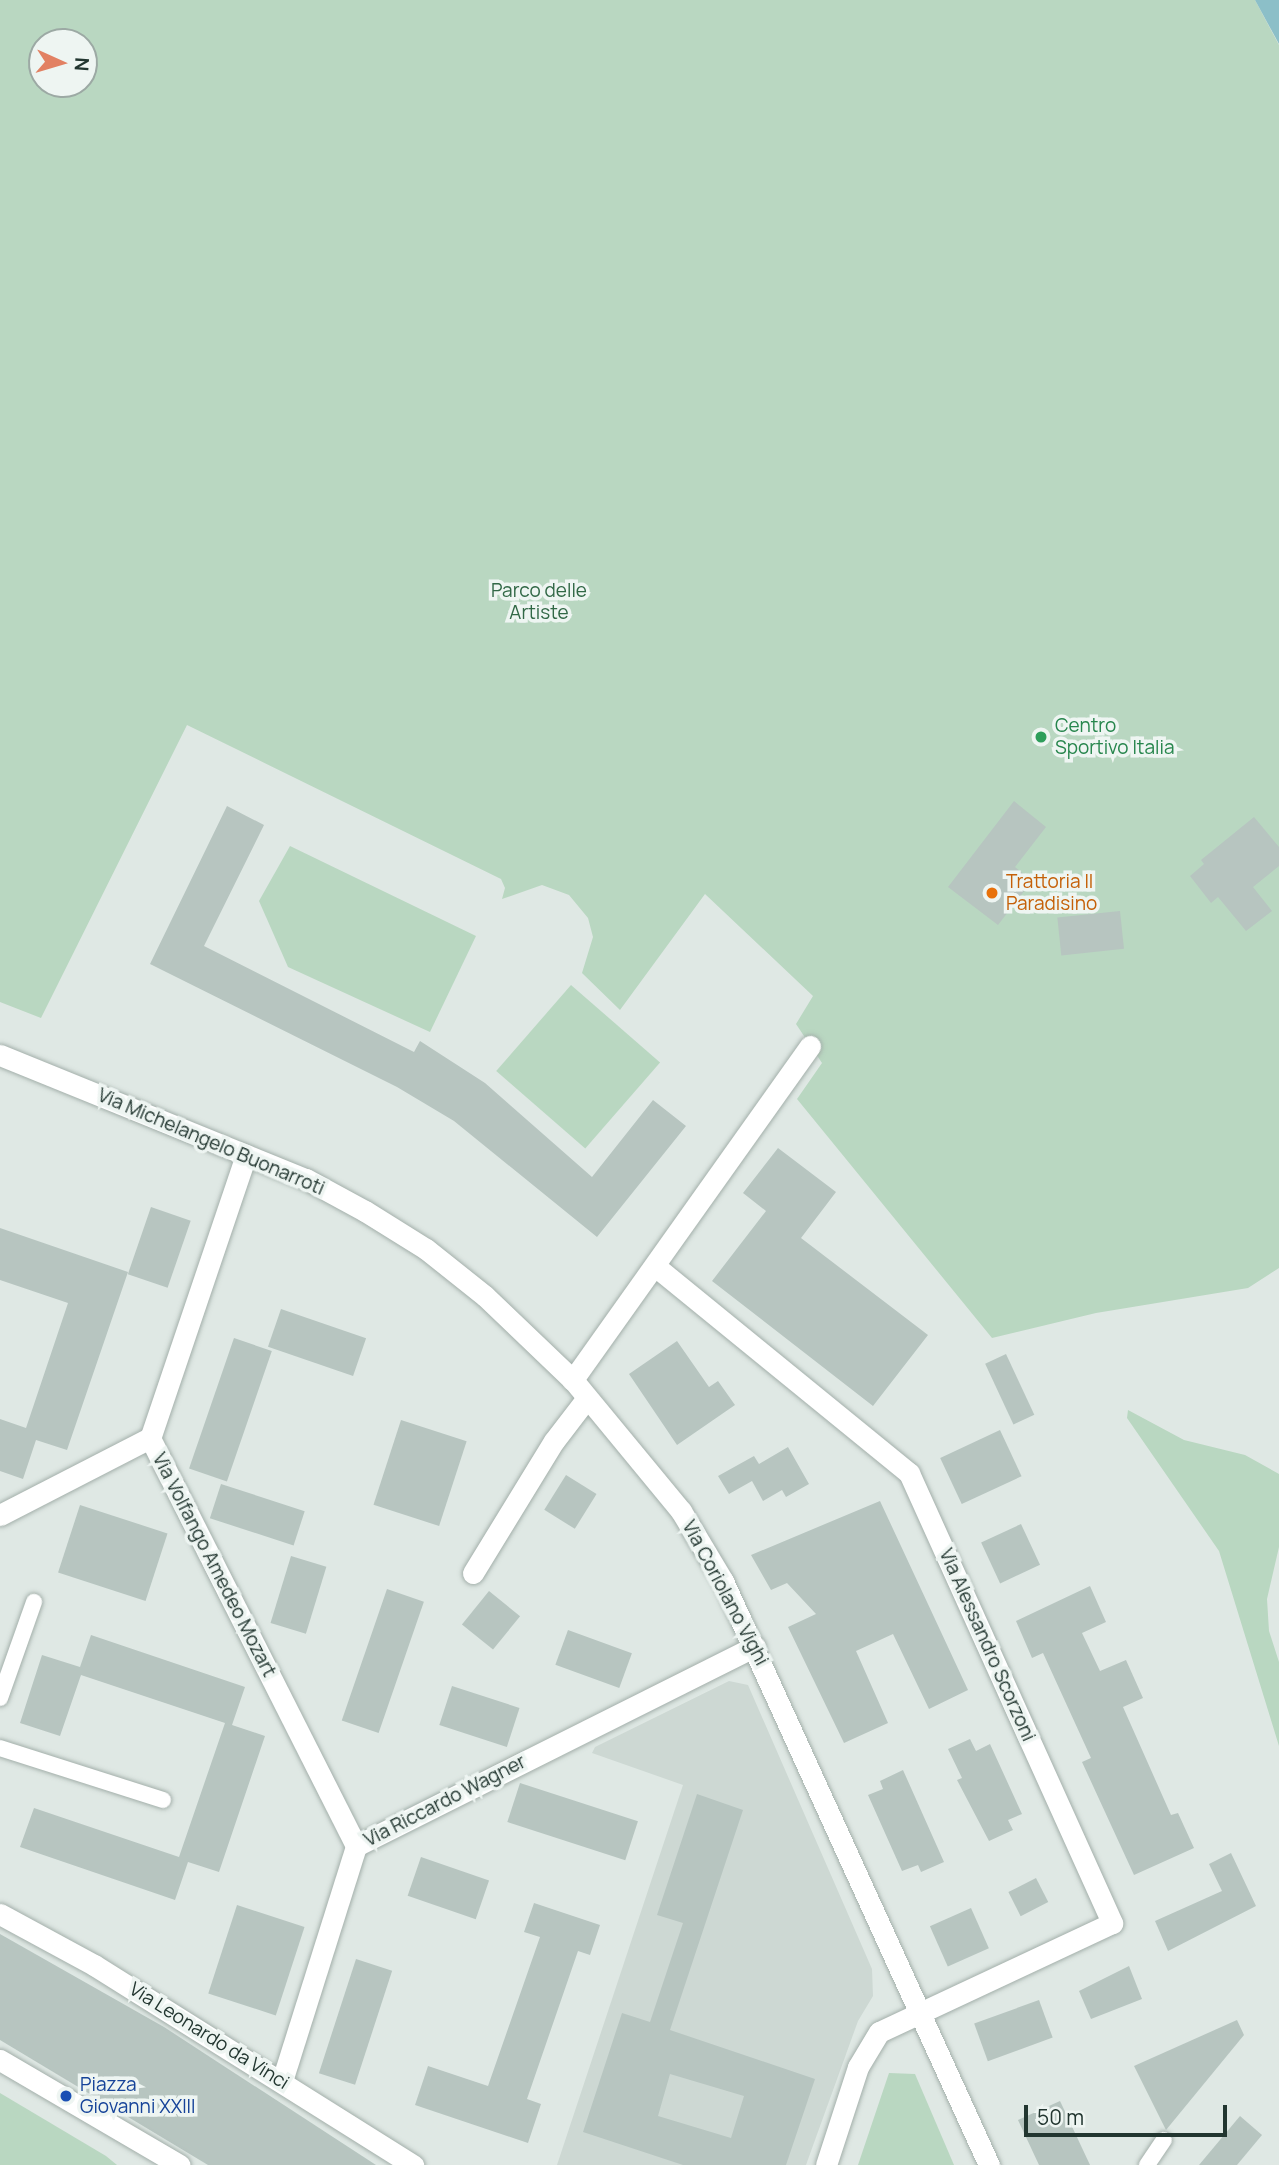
<!DOCTYPE html>
<html>
<head>
<meta charset="utf-8">
<style>
	body { margin:0 }
	#map { position:relative; width:1279px; height:2165px; overflow:hidden; background:#dfe8e4; font-family:Manrope,sans-serif }
	div>[style] { position:absolute }
	.built>* { inset:0; background:#cdd8d3 }
	.green>* { inset:0; background:#b9d7c1; transform-origin:0 0 }
	.water>* { inset:0; background:#8cbfc8 }
	.building>* { inset:0; background:#b7c5c0; transform-origin:0 0 }
	.roads { filter:drop-shadow(0 0 2px #a3afaa) drop-shadow(0 0 2px #a3afaa) }
	.lane>* { height:16px; margin:-8px; padding:0 8px; transform-origin:8px; border-radius:8px; background:#fff }
	.street>* { height:21px; margin:-10.5px; padding:0 10.5px; transform-origin:10.5px; border-radius:10.5px; background:#fff }
	.dots>* { width:19px; height:19px; translate:-50% -50%; box-sizing:border-box; border:4px solid #eef5f2; border-radius:50% }
	span { translate:-50% -50%; white-space:nowrap; text-align:center; line-height:1.15; -webkit-text-stroke:7px #eef5f2; paint-order:stroke }
	.park-label { font-size:19px; color:#316846 }
	.leisure-label { font-size:19px; color:#27864d }
	.left { translate:0 -50%; text-align:left }
	.food-label { font-size:19px; color:#c56008 }
	.street-label { font-size:19px; color:#223630 }
	.transit-label { font-size:19px; color:#164399 }
	.north { position:absolute; left:28px; top:28px; width:70px; height:70px; box-sizing:border-box; background:#eef5f2; border:2px solid #9ca9a4; border-radius:50%; rotate:94deg; font-size:19px; font-weight:700; line-height:28px; text-align:center; color:#223630 }
	.north::after { content:''; display:block; margin:auto; width:24px; height:32px; background:#e28163; clip-path:polygon(50% 0,100% 100%,50% 72%,0 100%) }
	.scale { position:absolute; left:1024px; top:2105px; width:203px; height:32px; box-sizing:border-box; border:4px solid #223630; border-top:0; padding-left:9px; font-size:21px; line-height:24px; white-space:nowrap; color:#223630; -webkit-text-stroke:5px #eef5f2; paint-order:stroke }
</style>
</head>
<body>
<div id="map">
	<div class="built">
		<i style="clip-path:polygon(729px 1681px,748px 1685px,872px 1969px,873px 1996px,858px 2021px,806px 2165px,557px 2165px,683px 1785px,592px 1753px,595px 1747px)"></i>
	</div>
	<div class="green">
		<i style="clip-path:polygon(evenodd,0 0,1255px 0,1279px 45px,1279px 1268px,1248px 1288px,1096px 1313px,992px 1338px,797px 1099px,822px 1063px,796px 1024px,813px 996px,705px 894px,620px 1010px,582px 973px,593px 937px,588px 918px,569px 895px,542px 885px,502px 899px,505px 888px,501px 879px,187px 725px,41px 1018px,0 1002px,0 0,42px 42px,84px 42px,84px 84px,42px 84px,42px 42px)"></i>
		<i style="clip-path:polygon(290px 846px,476px 936px,430px 1032px,288px 967px,259px 901px)"></i>
		<i style="left:571px;top:985px;width:118px;height:114px;rotate:41deg"></i>
		<i style="clip-path:polygon(1128px 1410px,1184px 1440px,1245px 1455px,1279px 1474px,1279px 1547px,1267px 1599px,1269px 1631px,1279px 1662px,1279px 1746px,1219px 1551px,1127px 1418px)"></i>
		<i style="clip-path:polygon(889px 2073px,915px 2074px,954px 2165px,858px 2165px)"></i>
		<i style="clip-path:polygon(0 2093px,106px 2156px,117px 2165px,0 2165px)"></i>
	</div>
	<div class="water">
		<i style="clip-path:polygon(1255px 0,1279px 0,1279px 44px)"></i>
	</div>
	<div class="building">
		<i style="clip-path:polygon(1014px 801px,1046px 827px,1015px 867px,1032px 881px,998px 925px,948px 887px)"></i>
		<i style="clip-path:polygon(227px 806px,264px 825px,204px 946px,414px 1052px,420px 1041px,485px 1083px,592px 1177px,653px 1100px,686px 1126px,597px 1237px,454px 1121px,397px 1087px,150px 964px)"></i>
		<i style="clip-path:polygon(1254px 817px,1279px 847px,1279px 866px,1253px 887px,1272px 911px,1246px 931px,1218px 897px,1211px 903px,1190px 876px,1204px 864px,1201px 860px)"></i>
		<i style="left:1120px;top:911px;width:38px;height:63px;rotate:84deg"></i>
		<i style="clip-path:polygon(778px 1148px,836px 1192px,801px 1238px,928px 1335px,873px 1406px,712px 1281px,766px 1211px,743px 1193px)"></i>
		<i style="left:151px;top:1207px;width:42px;height:71px;rotate:19deg"></i>
		<i style="clip-path:polygon(0 1228px,128px 1272px,67px 1450px,36px 1440px,23px 1479px,0 1471px,0 1419px,26px 1428px,68px 1303px,0 1280px)"></i>
		<i style="left:281px;top:1309px;width:90px;height:40px;rotate:19deg"></i>
		<i style="left:234px;top:1338px;width:40px;height:138px;rotate:19deg"></i>
		<i style="clip-path:polygon(677px 1341px,709px 1387px,718px 1381px,735px 1405px,677px 1445px,629px 1374px)"></i>
		<i style="left:1006px;top:1354px;width:67px;height:23px;rotate:65deg"></i>
		<i style="left:401px;top:1420px;width:69px;height:89px;rotate:18deg"></i>
		<i style="left:1000px;top:1430px;width:51px;height:66px;rotate:65deg"></i>
		<i style="clip-path:polygon(788px 1447px,809px 1484px,786px 1497px,782px 1490px,763px 1501px,752px 1481px,729px 1494px,718px 1476px,754px 1456px,759px 1464px)"></i>
		<i style="left:566px;top:1475px;width:36px;height:41px;rotate:32deg"></i>
		<i style="left:221px;top:1484px;width:88px;height:36px;rotate:18deg"></i>
		<i style="clip-path:polygon(880px 1501px,968px 1690px,929px 1709px,893px 1634px,856px 1651px,888px 1723px,844px 1743px,788px 1627px,816px 1614px,787px 1583px,771px 1590px,751px 1555px)"></i>
		<i style="left:80px;top:1505px;width:92px;height:71px;rotate:18deg"></i>
		<i style="left:1021px;top:1524px;width:45px;height:44px;rotate:65deg"></i>
		<i style="left:291px;top:1556px;width:37px;height:70px;rotate:17deg"></i>
		<i style="clip-path:polygon(1090px 1586px,1106px 1622px,1082px 1633px,1100px 1671px,1126px 1660px,1143px 1698px,1123px 1707px,1171px 1815px,1178px 1813px,1194px 1848px,1134px 1875px,1082px 1762px,1091px 1758px,1043px 1653px,1032px 1658px,1016px 1621px)"></i>
		<i style="left:387px;top:1589px;width:39px;height:139px;rotate:19deg"></i>
		<i style="left:489px;top:1591px;width:40px;height:43px;rotate:39deg"></i>
		<i style="left:568px;top:1630px;width:68px;height:37px;rotate:20deg"></i>
		<i style="clip-path:polygon(91px 1635px,245px 1687px,232px 1725px,265px 1736px,219px 1872px,188px 1862px,175px 1900px,20px 1847px,34px 1808px,179px 1857px,225px 1723px,81px 1675px,60px 1736px,20px 1723px,42px 1655px,80px 1667px)"></i>
		<i style="left:452px;top:1686px;width:71px;height:41px;rotate:18deg"></i>
		<i style="clip-path:polygon(970px 1739px,976px 1751px,990px 1744px,1022px 1814px,1008px 1820px,1013px 1830px,989px 1841px,957px 1780px,962px 1778px,948px 1749px)"></i>
		<i style="clip-path:polygon(903px 1770px,944px 1862px,921px 1872px,918px 1865px,902px 1871px,868px 1795px,883px 1789px,880px 1781px)"></i>
		<i style="left:520px;top:1783px;width:124px;height:41px;rotate:18deg"></i>
		<i style="clip-path:polygon(evenodd,697px 1794px,743px 1810px,670px 2030px,815px 2079px,786px 2165px,683px 2165px,583px 2132px,622px 2013px,650px 2022px,683px 1923px,657px 1915px,697px 1794px,670px 2074px,744px 2096px,731px 2138px,658px 2116px,670px 2074px)"></i>
		<i style="clip-path:polygon(1231px 1853px,1256px 1906px,1168px 1951px,1155px 1921px,1222px 1891px,1209px 1864px)"></i>
		<i style="left:421px;top:1857px;width:72px;height:41px;rotate:19deg"></i>
		<i style="left:1036px;top:1878px;width:27px;height:31px;rotate:63deg"></i>
		<i style="clip-path:polygon(534px 1903px,600px 1925px,590px 1955px,578px 1951px,527px 2099px,541px 2104px,528px 2143px,415px 2105px,428px 2066px,488px 2086px,540px 1937px,524px 1932px)"></i>
		<i style="left:237px;top:1905px;width:71px;height:93px;rotate:18deg"></i>
		<i style="left:971px;top:1908px;width:44px;height:45px;rotate:66deg"></i>
		<i style="clip-path:polygon(0 1934px,164px 2027px,376px 2165px,208px 2165px,0 2040px)"></i>
		<i style="left:356px;top:1959px;width:38px;height:120px;rotate:18deg"></i>
		<i style="clip-path:polygon(1129px 1966px,1142px 1999px,1091px 2019px,1079px 1991px)"></i>
		<i style="left:1039px;top:2000px;width:40px;height:69px;rotate:70deg"></i>
		<i style="clip-path:polygon(1237px 2020px,1244px 2035px,1166px 2130px,1134px 2066px)"></i>
		<i style="clip-path:polygon(1060px 2101px,1090px 2165px,1039px 2165px,1018px 2120px)"></i>
		<i style="clip-path:polygon(1240px 2116px,1262px 2135px,1237px 2165px,1199px 2165px)"></i>
	</div>
	<div class="roads">
		<div class="lane">
			<i style="left:0;top:1698px;width:102px;rotate:-70.5deg"></i>
			<i style="left:0;top:1748px;width:171px;rotate:17.7deg"></i>
			<i style="left:1147px;top:2165px;width:30px;rotate:-56deg"></i>
		</div>
		<div class="street">
			<i style="left:810px;top:1046px;width:410px;rotate:125.4deg"></i>
			<i style="left:573px;top:1380px;width:170px;rotate:50.5deg"></i>
			<i style="left:681px;top:1511px;width:82px;rotate:59deg"></i>
			<i style="left:723px;top:1581px;width:642px;rotate:65.51deg"></i>
			<i style="left:0;top:1055px;width:330px;rotate:22.1deg"></i>
			<i style="left:306px;top:1179px;width:67px;rotate:28.5deg"></i>
			<i style="left:365px;top:1211px;width:72px;rotate:31.9deg"></i>
			<i style="left:426px;top:1249px;width:75px;rotate:38.5deg"></i>
			<i style="left:485px;top:1296px;width:122px;rotate:43.7deg"></i>
			<i style="left:246px;top:1155px;width:299px;rotate:108.7deg"></i>
			<i style="left:150px;top:1438px;width:457px;rotate:63.2deg"></i>
			<i style="left:655px;top:1266px;width:328px;rotate:39.2deg"></i>
			<i style="left:909px;top:1473px;width:494px;rotate:65.7deg"></i>
			<i style="left:1112px;top:1923px;width:257px;rotate:154.9deg"></i>
			<i style="left:879px;top:2032px;width:41px;rotate:121deg"></i>
			<i style="left:858px;top:2067px;width:103px;rotate:108.1deg"></i>
			<i style="left:0;top:1515px;width:169px;rotate:-27.2deg"></i>
			<i style="left:473px;top:1573px;width:155px;rotate:-58.5deg"></i>
			<i style="left:554px;top:1441px;width:54px;rotate:-52.5deg"></i>
			<i style="left:0;top:1914px;width:107px;rotate:28.5deg"></i>
			<i style="left:94px;top:1965px;width:377px;rotate:32.1deg"></i>
			<i style="left:0;top:2060px;width:208px;rotate:30.3deg"></i>
			<i style="left:282px;top:2081px;width:246px;rotate:-72.5deg"></i>
			<i style="left:356px;top:1846px;width:446px;rotate:-26.6deg"></i>
		</div>
	</div>
	<div class="dots">
		<i style="left:1041px;top:737px;background:#2e9e5b"></i>
		<i style="left:992px;top:893px;background:#e8710a"></i>
		<i style="left:66px;top:2096px;background:#1a4fb4"></i>
	</div>
	<div class="park-label">
		<span style="left:539px;top:602px">Parco delle<br>Artiste</span>
	</div>
	<div class="leisure-label">
		<span class="left" style="left:1055px;top:737px">Centro<br>Sportivo Italia</span>
	</div>
	<div class="food-label">
		<span class="left" style="left:1006px;top:893px">Trattoria Il<br>Paradisino</span>
	</div>
	<div class="street-label">
		<span style="left:211px;top:1142px;rotate:23deg">Via Michelangelo Buonarroti</span>
		<span style="left:214px;top:1565px;rotate:63deg">Via Volfango Amedeo Mozart</span>
		<span style="left:725px;top:1593px;rotate:62deg">Via Coriolano Vighi</span>
		<span style="left:987px;top:1645px;rotate:66deg">Via Alessandro Scorzoni</span>
		<span style="left:445px;top:1801px;rotate:-27deg">Via Riccardo Wagner</span>
		<span style="left:209px;top:2036px;rotate:32deg">Via Leonardo da Vinci</span>
	</div>
	<div class="transit-label">
		<span class="left" style="left:80px;top:2096px">Piazza<br>Giovanni XXIII</span>
	</div>
	<div class="north">N</div>
	<div class="scale">50 m</div>
</div>
</body>
</html>
